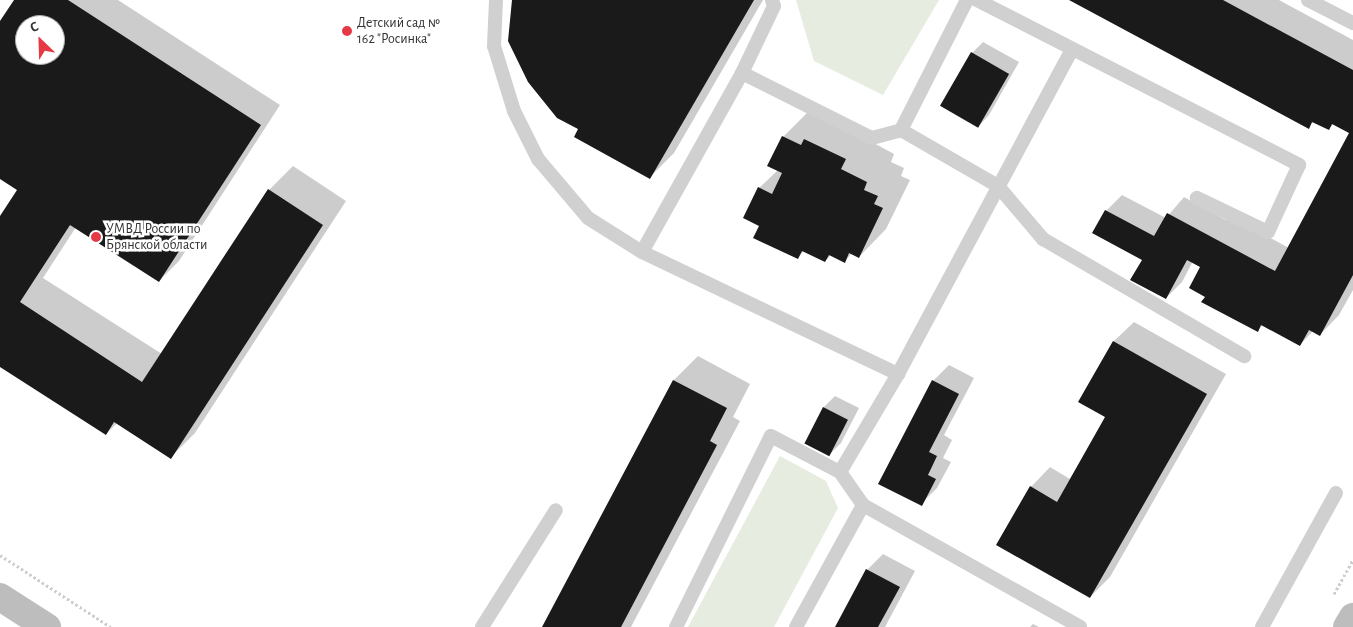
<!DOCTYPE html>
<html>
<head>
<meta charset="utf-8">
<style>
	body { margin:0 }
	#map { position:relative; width:1353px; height:627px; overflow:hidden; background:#fff; font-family:"Alegreya Sans",sans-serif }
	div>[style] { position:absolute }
	.green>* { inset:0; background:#e6ecdf }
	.shadow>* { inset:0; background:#0003 }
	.building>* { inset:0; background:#1a1a1a; transform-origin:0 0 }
	.path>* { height:3px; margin-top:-1.5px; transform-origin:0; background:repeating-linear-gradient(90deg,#cdcdcd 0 2.5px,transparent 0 5px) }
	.service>* { height:14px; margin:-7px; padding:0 7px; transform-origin:7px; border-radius:7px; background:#d0d0d0 }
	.secondary>* { height:28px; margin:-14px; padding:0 14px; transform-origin:14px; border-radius:14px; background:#bdbdbd }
	.dots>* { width:14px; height:14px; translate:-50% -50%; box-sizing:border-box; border:2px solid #fff; border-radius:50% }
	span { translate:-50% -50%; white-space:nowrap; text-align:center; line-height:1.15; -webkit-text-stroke:5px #fff; paint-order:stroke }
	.poi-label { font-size:14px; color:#333 }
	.left { translate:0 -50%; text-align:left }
	.north { position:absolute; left:15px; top:15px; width:50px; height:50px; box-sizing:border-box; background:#fff; border:1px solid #adadad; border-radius:50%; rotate:336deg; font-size:14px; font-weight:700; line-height:20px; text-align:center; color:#333 }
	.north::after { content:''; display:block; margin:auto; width:18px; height:22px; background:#e63946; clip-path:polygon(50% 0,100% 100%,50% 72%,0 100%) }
</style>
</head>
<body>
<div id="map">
	<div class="green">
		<i style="clip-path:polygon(796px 0,939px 0,883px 95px,814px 61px)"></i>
		<i style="clip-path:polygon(780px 456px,826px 481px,838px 508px,774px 627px,688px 627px)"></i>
	</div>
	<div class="shadow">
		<i style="clip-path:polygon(evenodd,15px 0,118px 0,280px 105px,179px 261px,159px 281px,76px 227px,43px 278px,162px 354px,269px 190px,293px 166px,346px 201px,195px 433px,171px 457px,117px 423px,106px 434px,0 365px,0 218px,19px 190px,0 178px,0 23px,15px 0,25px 25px,55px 25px,55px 55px,25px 55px,25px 25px)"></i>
		<i style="clip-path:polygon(513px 0,763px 0,674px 153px,650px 177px,580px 129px)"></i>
		<i style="clip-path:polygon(1071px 0,1279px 0,1353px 40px,1353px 290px,1339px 315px,1320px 335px,1313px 331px,1300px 345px,1263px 325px,1257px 331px,1206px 296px,1202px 266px,1193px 261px,1182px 282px,1166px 298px,1143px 259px,1106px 211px,1122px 195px,1166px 218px,1184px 197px,1226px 220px,1230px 216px,1289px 248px,1351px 133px,1334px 123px,1329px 129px,1314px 121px,1309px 127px)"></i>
		<i style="clip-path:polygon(983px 42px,1019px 62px,989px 115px,978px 127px,972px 53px)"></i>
		<i style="clip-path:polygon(811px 109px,894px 154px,891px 162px,904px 168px,901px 176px,910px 180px,886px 229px,859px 257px,852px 253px,845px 261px,831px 255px,825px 261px,804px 251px,797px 258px,761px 225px,759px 188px,778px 170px,783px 137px)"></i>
		<i style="clip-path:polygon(1134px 322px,1226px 374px,1110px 577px,1090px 597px,1031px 487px,1050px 467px,1070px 479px,1107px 416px,1080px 401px,1114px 341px)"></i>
		<i style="clip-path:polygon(698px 356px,750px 384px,733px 417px,740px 421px,631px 627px,543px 627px,674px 380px)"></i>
		<i style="clip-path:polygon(949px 365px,974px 378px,944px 435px,952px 440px,943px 458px,951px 462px,937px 488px,921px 504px,933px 381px)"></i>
		<i style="clip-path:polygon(835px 396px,859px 408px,841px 443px,830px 454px,824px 407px)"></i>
		<i style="clip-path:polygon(883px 554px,915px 571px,885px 627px,837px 627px,867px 570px)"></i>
		<i style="clip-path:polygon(1033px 624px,1039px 627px,1030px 627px)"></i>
	</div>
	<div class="building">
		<i style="clip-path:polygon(evenodd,14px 0,68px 0,261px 125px,159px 282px,70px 225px,20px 302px,142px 382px,268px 189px,323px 225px,171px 459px,114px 422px,106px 435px,0 367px,0 216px,17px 190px,0 179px,0 21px,14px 0,25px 25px,55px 25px,55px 55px,25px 55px,25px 25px)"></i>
		<i style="clip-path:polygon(512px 0,754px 0,650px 179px,574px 137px,578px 129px,557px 118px,528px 82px,508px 41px)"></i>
		<i style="clip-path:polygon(1069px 0,1223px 0,1353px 70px,1353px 275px,1320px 336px,1309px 330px,1300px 346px,1261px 325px,1258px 332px,1201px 302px,1205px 297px,1189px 288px,1200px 267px,1187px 260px,1166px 299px,1130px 280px,1142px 260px,1092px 233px,1105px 210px,1154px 236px,1167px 213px,1275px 271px,1349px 133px,1332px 124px,1329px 130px,1312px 122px,1309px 129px)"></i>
		<i style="left:971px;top:52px;width:44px;height:62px;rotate:30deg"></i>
		<i style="clip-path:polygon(782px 136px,801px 145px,804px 139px,846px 159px,841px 169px,867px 182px,864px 190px,878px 196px,874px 204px,883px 208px,859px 258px,849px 253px,845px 263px,829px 255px,825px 262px,802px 251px,798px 259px,753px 238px,759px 226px,743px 218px,758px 187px,772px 194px,782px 173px,767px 166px)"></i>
		<i style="clip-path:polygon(1113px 341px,1207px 394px,1090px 598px,996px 545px,1030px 486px,1057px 502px,1105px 417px,1078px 402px)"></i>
		<i style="clip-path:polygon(673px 380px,727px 408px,710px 441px,717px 445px,621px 627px,542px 627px)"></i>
		<i style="clip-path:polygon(932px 380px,959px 394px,929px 452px,937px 456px,928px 475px,936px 479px,922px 506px,878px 484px)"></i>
		<i style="left:823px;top:407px;width:28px;height:41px;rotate:27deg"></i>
		<i style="clip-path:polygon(866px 569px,900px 587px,878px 627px,835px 627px)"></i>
	</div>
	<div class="path">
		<i style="left:0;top:555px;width:132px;rotate:33deg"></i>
		<i style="left:1334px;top:594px;width:39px;rotate:-61deg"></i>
	</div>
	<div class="service">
		<i style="left:496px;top:0;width:46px;rotate:92.5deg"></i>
		<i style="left:494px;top:46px;width:68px;rotate:72.9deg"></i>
		<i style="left:514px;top:111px;width:54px;rotate:63.4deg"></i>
		<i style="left:538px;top:159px;width:77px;rotate:49.7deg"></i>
		<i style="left:588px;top:218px;width:64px;rotate:32.2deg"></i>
		<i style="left:642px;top:252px;width:284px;rotate:25.5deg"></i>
		<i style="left:898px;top:374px;width:114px;rotate:120.6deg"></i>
		<i style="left:772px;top:0;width:6px;rotate:72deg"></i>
		<i style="left:774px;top:6px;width:74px;rotate:115.5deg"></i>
		<i style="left:742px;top:73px;width:145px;rotate:26.6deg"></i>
		<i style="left:872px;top:138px;width:30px;rotate:-15deg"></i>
		<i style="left:901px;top:130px;width:112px;rotate:30deg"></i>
		<i style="left:998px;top:186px;width:70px;rotate:49.7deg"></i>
		<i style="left:1043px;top:239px;width:233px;rotate:30.2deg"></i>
		<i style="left:977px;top:0;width:362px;rotate:27.1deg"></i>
		<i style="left:1299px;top:165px;width:74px;rotate:114.8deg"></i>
		<i style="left:1268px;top:232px;width:79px;rotate:-154.4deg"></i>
		<i style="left:1308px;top:0;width:51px;rotate:27.1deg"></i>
		<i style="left:901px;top:130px;width:146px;rotate:-63.1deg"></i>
		<i style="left:642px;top:252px;width:205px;rotate:-60.8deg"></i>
		<i style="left:898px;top:374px;width:368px;rotate:-61.8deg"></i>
		<i style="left:482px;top:627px;width:138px;rotate:-57.7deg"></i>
		<i style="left:676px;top:627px;width:213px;rotate:-63.6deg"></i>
		<i style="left:771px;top:436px;width:78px;rotate:27.6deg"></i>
		<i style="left:840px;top:472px;width:40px;rotate:55.1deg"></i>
		<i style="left:863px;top:505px;width:249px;rotate:29.3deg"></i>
		<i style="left:796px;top:627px;width:139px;rotate:-61.2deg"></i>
		<i style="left:1262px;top:627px;width:153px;rotate:-61.1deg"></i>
	</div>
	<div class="secondary">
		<i style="left:0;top:597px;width:56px;rotate:32.6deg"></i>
		<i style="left:1347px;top:627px;width:12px;rotate:-59deg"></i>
	</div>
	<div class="dots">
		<i style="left:347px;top:31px;background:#e63946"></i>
		<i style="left:96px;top:237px;background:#e63946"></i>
	</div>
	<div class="poi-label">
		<span class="left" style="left:357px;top:31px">Детский сад №<br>162 "Росинка"</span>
		<span class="left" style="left:106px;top:237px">УМВД России по<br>Брянской области</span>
	</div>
	<div class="north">С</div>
</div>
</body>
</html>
